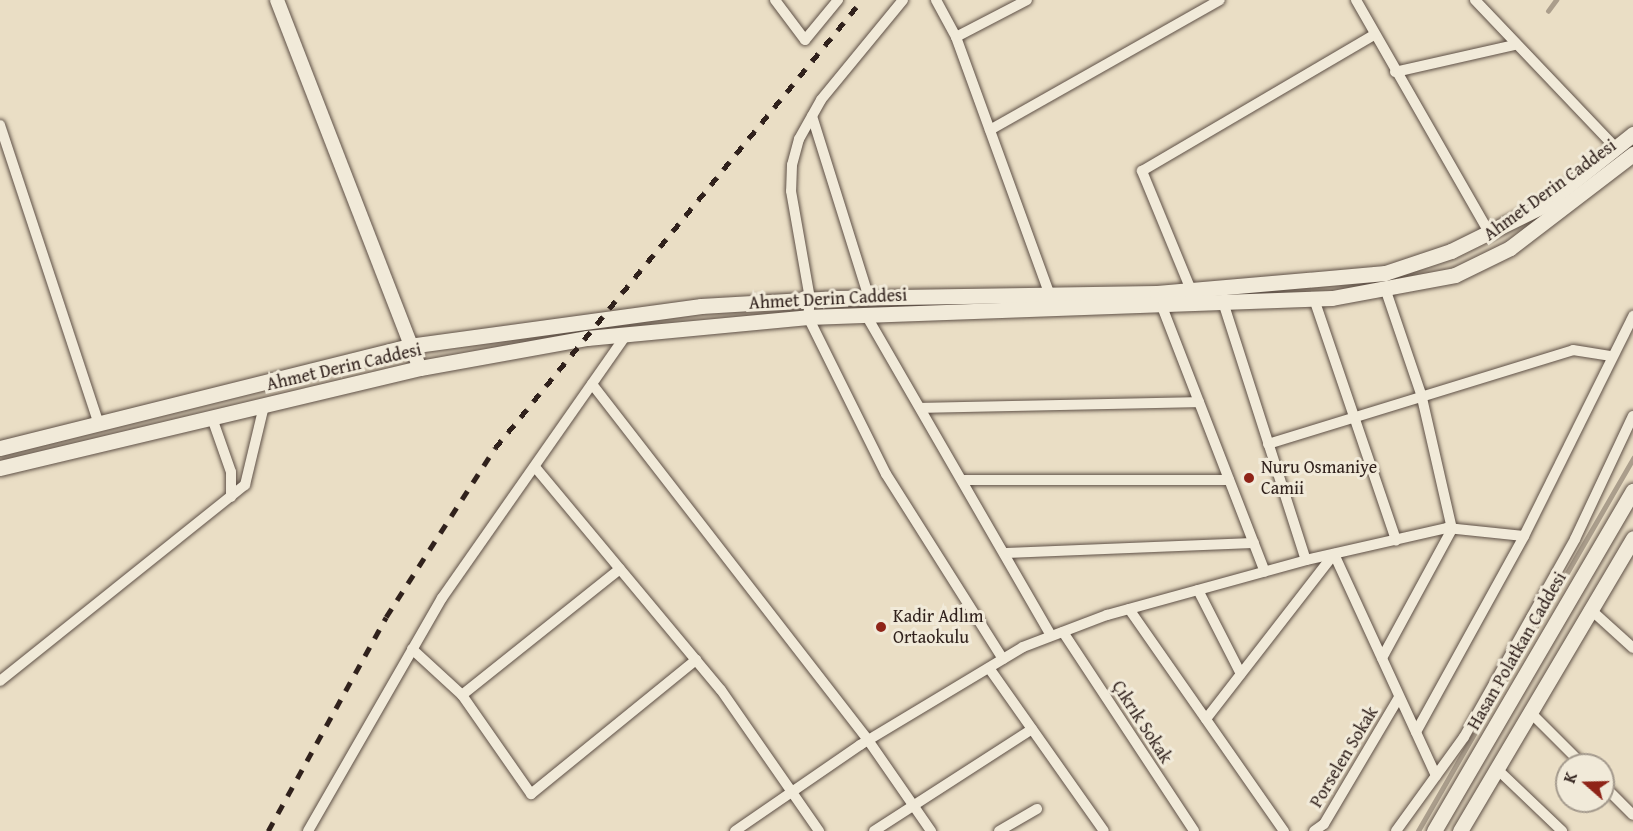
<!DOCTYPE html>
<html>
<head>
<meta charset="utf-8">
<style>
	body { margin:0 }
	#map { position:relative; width:1633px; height:831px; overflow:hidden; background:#eadec5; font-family:"Gentium Book Plus",serif }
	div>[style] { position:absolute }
	.stream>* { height:4.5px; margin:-2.25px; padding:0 2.25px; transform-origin:2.25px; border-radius:2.25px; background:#ab9e8c }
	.roads { filter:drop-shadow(0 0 2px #5e5046) drop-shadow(0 0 2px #5e5046) }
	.minor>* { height:10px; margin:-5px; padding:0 5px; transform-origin:5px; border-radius:5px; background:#f1ead9 }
	.tertiary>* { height:14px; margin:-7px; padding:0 7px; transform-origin:7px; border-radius:7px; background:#f1ead9 }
	.secondary>* { height:15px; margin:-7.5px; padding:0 7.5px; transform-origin:7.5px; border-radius:7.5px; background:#f1ead9 }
	.rail>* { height:4.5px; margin-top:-2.25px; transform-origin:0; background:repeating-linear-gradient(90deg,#30211c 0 10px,transparent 0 20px) }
	.dots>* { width:16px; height:16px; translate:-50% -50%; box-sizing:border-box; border:3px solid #f1ead9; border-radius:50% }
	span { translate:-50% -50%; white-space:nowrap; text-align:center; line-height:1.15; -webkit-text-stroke:6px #f1ead9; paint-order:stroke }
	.street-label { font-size:18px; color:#30211c }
	.poi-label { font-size:18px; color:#30211c }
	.left { translate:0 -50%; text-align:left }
	.north { position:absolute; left:1555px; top:753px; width:60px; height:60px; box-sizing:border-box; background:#f1ead9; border:2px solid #a49a8d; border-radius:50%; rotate:290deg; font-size:16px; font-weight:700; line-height:24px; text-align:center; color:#30211c }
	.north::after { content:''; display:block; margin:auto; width:21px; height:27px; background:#8f2418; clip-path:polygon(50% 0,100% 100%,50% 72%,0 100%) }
</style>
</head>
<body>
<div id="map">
	<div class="stream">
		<i style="left:1548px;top:11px;width:14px;rotate:-54deg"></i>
		<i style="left:1418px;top:831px;width:431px;rotate:-60deg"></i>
	</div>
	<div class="roads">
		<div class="minor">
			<i style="left:775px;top:0;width:50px;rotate:53.1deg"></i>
			<i style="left:805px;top:40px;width:52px;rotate:-50.5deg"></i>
			<i style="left:903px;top:0;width:129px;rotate:129.4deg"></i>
			<i style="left:821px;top:100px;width:45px;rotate:119.4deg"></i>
			<i style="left:799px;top:139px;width:27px;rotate:105deg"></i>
			<i style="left:792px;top:165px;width:26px;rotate:92deg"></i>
			<i style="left:791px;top:191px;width:110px;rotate:80deg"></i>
			<i style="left:810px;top:299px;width:18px;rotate:96deg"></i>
			<i style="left:808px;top:317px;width:175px;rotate:63.6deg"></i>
			<i style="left:886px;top:474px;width:219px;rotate:57.7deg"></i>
			<i style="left:936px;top:0;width:42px;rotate:61.6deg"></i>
			<i style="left:956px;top:37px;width:275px;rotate:70deg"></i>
			<i style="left:1356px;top:0;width:267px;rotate:60.2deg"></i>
			<i style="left:1475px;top:0;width:204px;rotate:46.4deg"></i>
			<i style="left:956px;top:37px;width:80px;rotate:-27.5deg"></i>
			<i style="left:1395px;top:72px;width:123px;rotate:-12.7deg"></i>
			<i style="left:812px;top:116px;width:191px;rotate:72.6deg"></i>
			<i style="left:0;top:125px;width:315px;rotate:71.7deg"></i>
			<i style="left:990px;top:130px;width:264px;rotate:-29.5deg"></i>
			<i style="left:1191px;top:290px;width:129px;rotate:-112.4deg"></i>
			<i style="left:1142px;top:171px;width:269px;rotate:-30.4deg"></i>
			<i style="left:1314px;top:299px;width:255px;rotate:71.2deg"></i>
			<i style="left:1223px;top:302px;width:271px;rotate:72.2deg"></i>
			<i style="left:1161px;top:304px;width:287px;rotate:68.8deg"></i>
			<i style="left:866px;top:315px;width:370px;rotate:60deg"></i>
			<i style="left:592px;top:384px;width:450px;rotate:52.2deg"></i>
			<i style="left:868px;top:740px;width:111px;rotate:55.3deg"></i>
			<i style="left:921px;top:408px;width:278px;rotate:-1.2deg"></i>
			<i style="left:212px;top:418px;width:57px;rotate:70.6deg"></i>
			<i style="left:231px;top:472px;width:25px;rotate:90deg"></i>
			<i style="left:1268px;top:444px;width:319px;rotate:-17.1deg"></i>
			<i style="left:1573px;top:350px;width:39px;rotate:9deg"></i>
			<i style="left:535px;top:467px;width:290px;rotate:50.2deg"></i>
			<i style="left:721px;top:690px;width:172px;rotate:55.2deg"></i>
			<i style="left:963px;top:480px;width:266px"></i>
			<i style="left:1005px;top:553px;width:249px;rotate:-2.3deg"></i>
			<i style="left:1198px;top:590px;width:94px;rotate:62.9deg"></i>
			<i style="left:1129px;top:609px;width:271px;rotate:55.1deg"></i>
			<i style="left:1590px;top:609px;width:58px;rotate:42.2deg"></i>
			<i style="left:1063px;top:632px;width:238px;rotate:56.6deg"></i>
			<i style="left:412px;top:649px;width:68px;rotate:42.6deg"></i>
			<i style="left:462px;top:695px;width:121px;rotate:55.1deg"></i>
			<i style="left:531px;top:794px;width:213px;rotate:-39.1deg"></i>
			<i style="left:1382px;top:658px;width:147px;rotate:-61.5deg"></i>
			<i style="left:1452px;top:529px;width:139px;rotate:-102.9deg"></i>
			<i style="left:1421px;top:394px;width:112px;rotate:-108.8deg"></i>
			<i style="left:989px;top:668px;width:199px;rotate:54.8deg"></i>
			<i style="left:0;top:681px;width:314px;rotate:-38.7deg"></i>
			<i style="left:245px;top:485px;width:81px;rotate:-76.5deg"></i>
			<i style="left:462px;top:695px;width:202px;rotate:-38.6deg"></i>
			<i style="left:1530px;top:712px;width:75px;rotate:45deg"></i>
			<i style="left:1206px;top:719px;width:209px;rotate:-52.2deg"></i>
			<i style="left:1334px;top:554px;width:244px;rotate:65.3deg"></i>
			<i style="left:1416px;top:732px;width:224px;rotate:-61.1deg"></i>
			<i style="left:1524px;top:536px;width:246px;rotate:-63.6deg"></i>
			<i style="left:1497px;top:769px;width:90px;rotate:43.6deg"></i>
			<i style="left:1603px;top:785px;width:42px;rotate:45deg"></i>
			<i style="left:308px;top:831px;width:269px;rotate:-60.1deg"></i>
			<i style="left:442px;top:598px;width:322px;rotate:-55deg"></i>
			<i style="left:735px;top:831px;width:152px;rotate:-34.5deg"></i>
			<i style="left:860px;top:745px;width:190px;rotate:-31deg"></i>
			<i style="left:1023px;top:647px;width:90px;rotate:-20.9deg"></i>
			<i style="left:1107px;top:615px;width:206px;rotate:-15.4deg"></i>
			<i style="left:1306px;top:560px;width:145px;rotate:-12.8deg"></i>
			<i style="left:1447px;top:528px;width:77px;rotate:5.9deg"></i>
			<i style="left:874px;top:831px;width:188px;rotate:-32.8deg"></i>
			<i style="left:999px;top:831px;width:44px;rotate:-30.1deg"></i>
			<i style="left:1314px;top:831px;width:12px;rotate:-35deg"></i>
			<i style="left:1324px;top:824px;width:147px;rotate:-59.4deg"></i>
			<i style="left:1396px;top:831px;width:116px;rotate:-54.1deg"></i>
			<i style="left:1464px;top:737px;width:227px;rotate:-60.7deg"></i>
			<i style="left:1575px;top:539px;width:136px;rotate:-64.8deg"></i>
		</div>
		<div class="tertiary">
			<i style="left:277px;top:0;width:395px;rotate:68.8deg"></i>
		</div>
		<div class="secondary">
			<i style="left:0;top:448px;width:422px;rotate:-14deg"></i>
			<i style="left:409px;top:346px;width:295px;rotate:-7.8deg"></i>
			<i style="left:701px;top:306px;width:133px;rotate:-3.4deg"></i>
			<i style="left:834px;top:298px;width:323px;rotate:-0.9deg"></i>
			<i style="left:1157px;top:293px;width:229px;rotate:-5deg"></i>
			<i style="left:1385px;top:273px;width:70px;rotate:-18.4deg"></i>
			<i style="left:1451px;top:251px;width:104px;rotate:-26.3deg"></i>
			<i style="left:1544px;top:205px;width:114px;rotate:-38.6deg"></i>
			<i style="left:0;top:468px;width:432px;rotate:-13.4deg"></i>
			<i style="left:420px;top:368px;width:170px;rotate:-10.2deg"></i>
			<i style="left:587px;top:338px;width:222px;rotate:-5.4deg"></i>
			<i style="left:808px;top:317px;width:524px;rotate:-2.08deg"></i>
			<i style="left:1332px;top:298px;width:125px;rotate:-10.6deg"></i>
			<i style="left:1455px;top:275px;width:61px;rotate:-26.1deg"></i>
			<i style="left:1510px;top:248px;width:155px;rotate:-37.4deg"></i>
			<i style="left:1434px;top:831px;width:394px;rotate:-59.7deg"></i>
			<i style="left:1460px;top:831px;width:340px;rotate:-59.4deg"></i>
		</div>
	</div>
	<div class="rail">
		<i style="left:268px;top:831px;width:244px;rotate:-61.1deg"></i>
		<i style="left:386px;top:617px;width:201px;rotate:-57.2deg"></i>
		<i style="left:495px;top:448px;width:579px;rotate:-50.68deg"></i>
	</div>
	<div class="dots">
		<i style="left:1249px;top:478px;background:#8f2418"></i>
		<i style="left:881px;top:627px;background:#8f2418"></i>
	</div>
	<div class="street-label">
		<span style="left:1550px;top:190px;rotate:-36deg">Ahmet Derin Caddesi</span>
		<span style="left:828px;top:299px;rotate:-3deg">Ahmet Derin Caddesi</span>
		<span style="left:344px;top:367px;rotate:-13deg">Ahmet Derin Caddesi</span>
		<span style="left:1517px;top:651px;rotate:-60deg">Hasan Polatkan Caddesi</span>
		<span style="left:1142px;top:722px;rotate:57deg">Çıkrık Sokak</span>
		<span style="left:1344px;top:757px;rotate:-59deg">Porselen Sokak</span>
	</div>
	<div class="poi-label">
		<span class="left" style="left:1261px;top:478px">Nuru Osmaniye<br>Camii</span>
		<span class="left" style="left:893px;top:627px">Kadir Adlım<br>Ortaokulu</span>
	</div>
	<div class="north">K</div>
</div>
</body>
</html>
